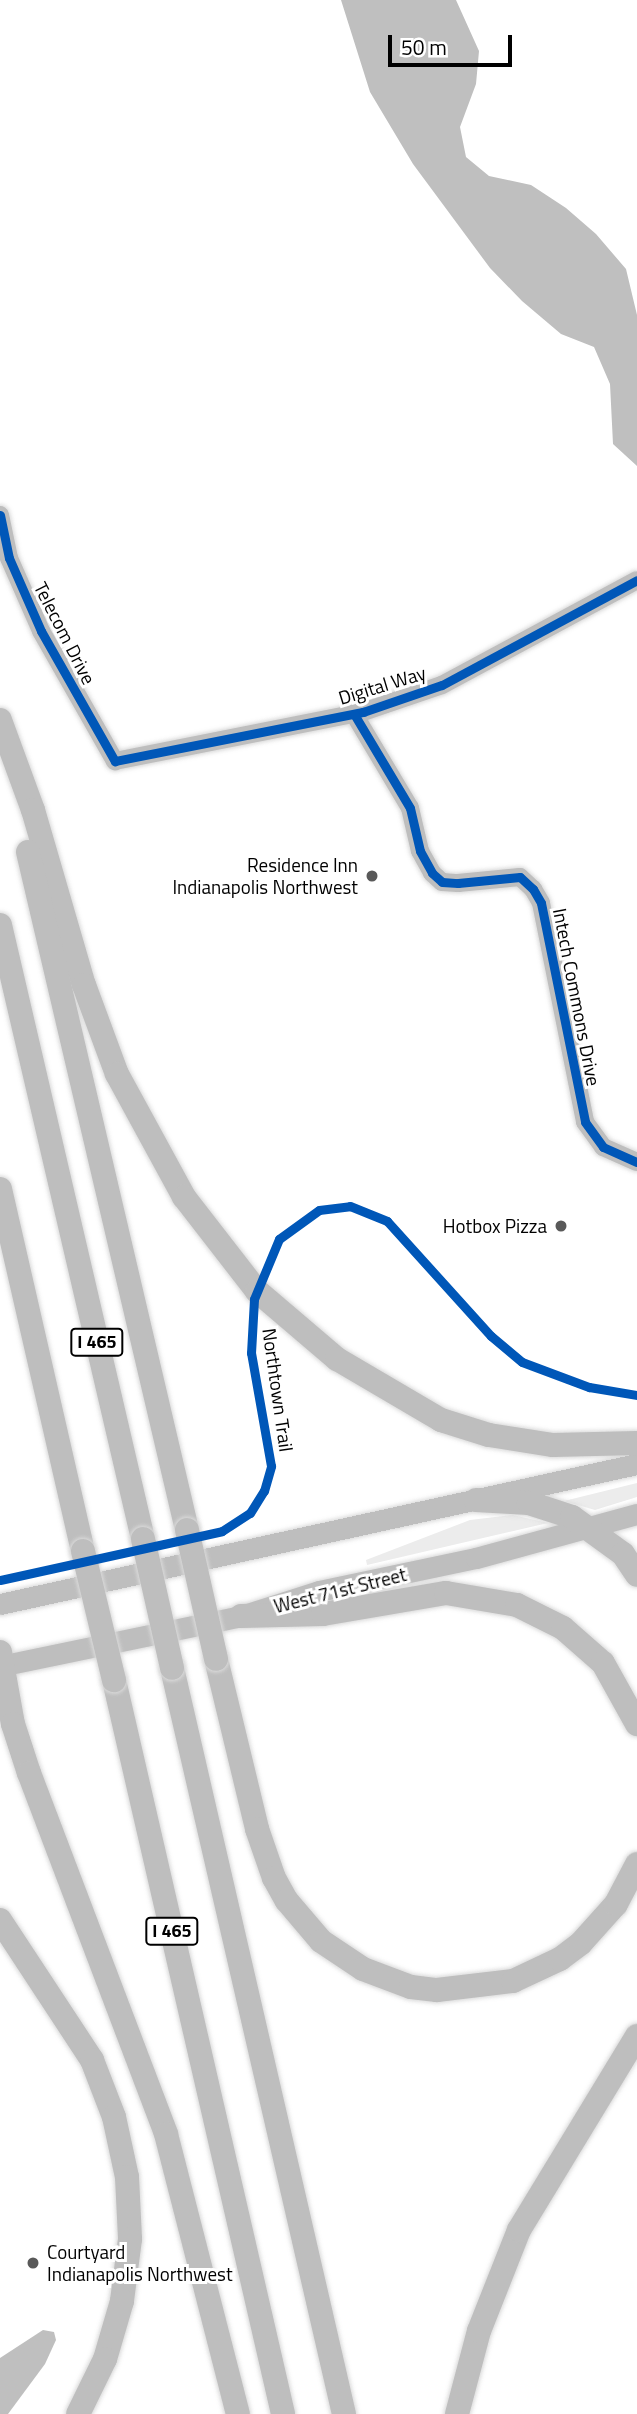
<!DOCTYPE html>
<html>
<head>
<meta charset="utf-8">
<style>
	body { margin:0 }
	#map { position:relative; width:637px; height:2414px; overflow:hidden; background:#fff; font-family:"Titillium Web",sans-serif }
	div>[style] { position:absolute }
	.green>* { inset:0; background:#ececec }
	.water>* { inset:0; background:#bfbfbf }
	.roads { filter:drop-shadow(0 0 2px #dbdbdb) drop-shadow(0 0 2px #dbdbdb) }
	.minor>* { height:18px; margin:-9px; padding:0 9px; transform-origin:9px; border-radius:9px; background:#bebebe }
	.major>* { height:21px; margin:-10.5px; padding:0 10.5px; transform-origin:10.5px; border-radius:10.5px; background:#bebebe }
	.highway>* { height:24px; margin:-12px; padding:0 12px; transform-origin:12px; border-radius:12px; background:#bebebe }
	.bridges { filter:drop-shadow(0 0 2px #dbdbdb) drop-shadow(0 0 2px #dbdbdb) }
	.highway-bridge>* { height:24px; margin:-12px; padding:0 12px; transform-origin:12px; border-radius:12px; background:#bebebe }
	.cycleway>* { height:9px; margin:-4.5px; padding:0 4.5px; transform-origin:4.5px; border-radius:4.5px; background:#0057b8 }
	.dots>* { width:19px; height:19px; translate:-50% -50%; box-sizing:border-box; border:4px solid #fff; border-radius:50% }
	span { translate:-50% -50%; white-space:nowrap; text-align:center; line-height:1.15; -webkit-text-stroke:6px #fff; paint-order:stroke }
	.shield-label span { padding:2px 5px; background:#fff; border:2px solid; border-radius:5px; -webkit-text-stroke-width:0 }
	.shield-label { font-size:18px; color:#000; font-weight:700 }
	.street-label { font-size:19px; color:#000 }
	.poi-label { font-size:19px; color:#000 }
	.right { translate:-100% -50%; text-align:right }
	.left { translate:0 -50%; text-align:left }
	.scale { position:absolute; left:388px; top:35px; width:124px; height:32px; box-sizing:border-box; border:4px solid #000; border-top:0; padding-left:9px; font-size:21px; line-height:24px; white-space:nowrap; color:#000; -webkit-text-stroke:5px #fff; paint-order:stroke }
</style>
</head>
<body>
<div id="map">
	<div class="green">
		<i style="clip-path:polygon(637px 1483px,637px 1497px,595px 1510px,564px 1501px)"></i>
		<i style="clip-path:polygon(513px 1515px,548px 1523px,367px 1565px,366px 1560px,470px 1520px)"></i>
	</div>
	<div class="water">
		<i style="clip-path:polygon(341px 0,456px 0,479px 51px,476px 84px,460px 127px,466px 157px,489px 176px,531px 185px,566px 208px,596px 234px,626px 269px,637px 315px,637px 466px,613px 444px,610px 384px,594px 347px,561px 334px,522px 301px,490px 268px,413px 164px,370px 92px)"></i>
		<i style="clip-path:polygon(43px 2330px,54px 2332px,56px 2340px,45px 2364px,8px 2414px,0 2414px,0 2358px)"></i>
	</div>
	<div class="roads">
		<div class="minor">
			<i style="left:0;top:515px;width:44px;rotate:78.2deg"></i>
			<i style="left:9px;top:558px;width:80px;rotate:66.3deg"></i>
			<i style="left:41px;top:631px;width:150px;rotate:60.4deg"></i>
			<i style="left:115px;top:761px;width:253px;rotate:-11.2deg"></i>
			<i style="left:363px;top:712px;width:83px;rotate:-18.9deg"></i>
			<i style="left:442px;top:685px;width:221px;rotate:-28.3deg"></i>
			<i style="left:354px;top:714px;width:109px;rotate:59.2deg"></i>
			<i style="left:410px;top:808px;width:44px;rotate:76.9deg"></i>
			<i style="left:420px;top:851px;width:25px;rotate:61deg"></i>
			<i style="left:432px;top:873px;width:13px;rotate:42deg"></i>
			<i style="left:442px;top:882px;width:16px;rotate:4deg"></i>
			<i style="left:458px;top:883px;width:62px;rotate:-5.5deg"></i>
			<i style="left:520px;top:877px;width:18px;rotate:43deg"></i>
			<i style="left:533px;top:889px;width:16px;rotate:60deg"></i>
			<i style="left:541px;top:903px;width:223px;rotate:78.6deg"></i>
			<i style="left:585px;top:1122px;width:31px;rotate:54deg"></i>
			<i style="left:603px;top:1147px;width:37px;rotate:24deg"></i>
		</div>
		<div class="major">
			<i style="left:0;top:1604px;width:652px;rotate:-12.4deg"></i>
			<i style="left:0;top:1666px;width:246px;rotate:-11.7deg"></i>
			<i style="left:241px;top:1616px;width:82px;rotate:-17.8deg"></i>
			<i style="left:319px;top:1591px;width:160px;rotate:-11.9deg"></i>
			<i style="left:476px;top:1558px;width:167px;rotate:-15.3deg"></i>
		</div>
		<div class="highway">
			<i style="left:0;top:720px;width:96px;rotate:69.9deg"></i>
			<i style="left:33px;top:810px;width:182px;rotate:73.8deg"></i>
			<i style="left:84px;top:985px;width:95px;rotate:69.7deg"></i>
			<i style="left:117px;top:1074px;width:140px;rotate:61.4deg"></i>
			<i style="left:184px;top:1197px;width:119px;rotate:52.2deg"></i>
			<i style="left:257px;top:1291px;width:105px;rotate:40.4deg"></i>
			<i style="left:337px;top:1359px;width:121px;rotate:30.4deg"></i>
			<i style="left:441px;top:1420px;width:50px;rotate:17.4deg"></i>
			<i style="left:489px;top:1435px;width:65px;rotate:8.9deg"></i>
			<i style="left:553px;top:1445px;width:84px;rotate:-1.4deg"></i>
			<i style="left:28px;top:852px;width:696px;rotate:76.8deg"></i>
			<i style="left:0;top:925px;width:630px;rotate:76.89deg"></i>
			<i style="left:0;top:1189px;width:371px;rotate:77.1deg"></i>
			<i style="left:476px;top:1500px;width:53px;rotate:3.2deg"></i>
			<i style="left:529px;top:1503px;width:45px;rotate:18deg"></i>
			<i style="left:572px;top:1517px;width:63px;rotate:36deg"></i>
			<i style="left:623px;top:1554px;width:25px;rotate:56deg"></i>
			<i style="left:241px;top:1616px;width:82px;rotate:-1.4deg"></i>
			<i style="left:323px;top:1614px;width:125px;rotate:-9.7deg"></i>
			<i style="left:446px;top:1593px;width:72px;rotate:9.6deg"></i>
			<i style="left:517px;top:1605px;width:51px;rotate:26.6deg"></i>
			<i style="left:563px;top:1628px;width:53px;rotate:41.2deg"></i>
			<i style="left:603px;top:1663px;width:70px;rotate:60.9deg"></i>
			<i style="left:0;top:1652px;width:73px;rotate:79.8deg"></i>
			<i style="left:13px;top:1724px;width:52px;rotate:71.9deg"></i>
			<i style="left:29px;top:1773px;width:386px;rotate:69.2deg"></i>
			<i style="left:166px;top:2134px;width:289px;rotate:75.6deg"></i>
			<i style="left:216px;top:1659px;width:175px;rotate:76.4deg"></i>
			<i style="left:257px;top:1829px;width:52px;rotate:70.9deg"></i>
			<i style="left:274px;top:1878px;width:26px;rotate:61deg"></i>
			<i style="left:287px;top:1901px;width:52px;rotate:49.6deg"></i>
			<i style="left:321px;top:1941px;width:50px;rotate:33.7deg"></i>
			<i style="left:363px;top:1969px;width:51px;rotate:20.6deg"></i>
			<i style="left:411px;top:1987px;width:26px;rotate:7deg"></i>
			<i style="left:437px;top:1990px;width:77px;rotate:-6.8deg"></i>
			<i style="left:513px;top:1981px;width:52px;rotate:-25.1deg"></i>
			<i style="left:560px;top:1959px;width:26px;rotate:-37deg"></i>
			<i style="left:581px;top:1943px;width:52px;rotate:-48.1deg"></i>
			<i style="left:616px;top:1904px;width:45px;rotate:-62.3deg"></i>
			<i style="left:172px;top:1668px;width:766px;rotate:77.02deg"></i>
			<i style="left:114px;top:1680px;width:753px;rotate:77.03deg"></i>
			<i style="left:0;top:1920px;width:168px;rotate:56.7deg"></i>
			<i style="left:92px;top:2060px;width:61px;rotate:68.9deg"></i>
			<i style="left:114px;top:2117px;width:61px;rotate:77.8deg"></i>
			<i style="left:127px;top:2177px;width:62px;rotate:87.2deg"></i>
			<i style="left:130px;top:2239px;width:63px;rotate:97.4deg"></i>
			<i style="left:122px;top:2301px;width:60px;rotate:106.3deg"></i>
			<i style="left:105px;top:2359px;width:61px;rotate:116.1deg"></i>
			<i style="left:457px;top:2414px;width:86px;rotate:-75.2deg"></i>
			<i style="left:479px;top:2331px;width:109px;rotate:-68.4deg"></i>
			<i style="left:519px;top:2230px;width:227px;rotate:-58.7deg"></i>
		</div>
	</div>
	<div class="bridges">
		<div class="highway-bridge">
			<i style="left:187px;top:1530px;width:132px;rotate:77.3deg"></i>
			<i style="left:143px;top:1539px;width:132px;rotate:77.3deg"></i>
			<i style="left:83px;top:1551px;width:133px;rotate:76.5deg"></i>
		</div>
	</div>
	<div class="cycleway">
		<i style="left:0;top:515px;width:44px;rotate:78.2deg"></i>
		<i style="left:9px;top:558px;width:80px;rotate:66.3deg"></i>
		<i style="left:41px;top:631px;width:150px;rotate:60.4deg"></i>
		<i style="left:115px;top:761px;width:253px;rotate:-11.2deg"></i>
		<i style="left:363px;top:712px;width:83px;rotate:-18.9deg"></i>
		<i style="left:442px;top:685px;width:221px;rotate:-28.3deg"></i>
		<i style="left:354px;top:714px;width:109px;rotate:59.2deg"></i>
		<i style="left:410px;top:808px;width:44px;rotate:76.9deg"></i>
		<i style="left:420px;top:851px;width:25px;rotate:61deg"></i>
		<i style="left:432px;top:873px;width:13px;rotate:42deg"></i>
		<i style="left:442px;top:882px;width:16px;rotate:4deg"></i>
		<i style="left:458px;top:883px;width:62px;rotate:-5.5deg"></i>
		<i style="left:520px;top:877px;width:18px;rotate:43deg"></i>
		<i style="left:533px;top:889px;width:16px;rotate:60deg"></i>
		<i style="left:541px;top:903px;width:223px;rotate:78.6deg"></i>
		<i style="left:585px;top:1122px;width:31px;rotate:54deg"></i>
		<i style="left:603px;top:1147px;width:37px;rotate:24deg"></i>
		<i style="left:0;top:1580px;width:227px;rotate:-12.4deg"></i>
		<i style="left:222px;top:1531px;width:33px;rotate:-33deg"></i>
		<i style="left:250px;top:1513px;width:26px;rotate:-58deg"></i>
		<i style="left:264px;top:1491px;width:26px;rotate:-74deg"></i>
		<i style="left:271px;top:1466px;width:115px;rotate:-100deg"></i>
		<i style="left:251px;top:1353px;width:54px;rotate:-86.8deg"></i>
		<i style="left:254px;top:1299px;width:65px;rotate:-67.4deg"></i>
		<i style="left:279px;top:1239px;width:49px;rotate:-35.9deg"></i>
		<i style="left:319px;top:1210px;width:31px;rotate:-7deg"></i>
		<i style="left:350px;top:1206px;width:40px;rotate:22deg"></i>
		<i style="left:387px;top:1221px;width:155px;rotate:47.9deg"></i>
		<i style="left:491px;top:1336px;width:40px;rotate:40deg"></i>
		<i style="left:522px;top:1362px;width:72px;rotate:20.5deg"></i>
		<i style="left:589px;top:1387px;width:49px;rotate:9.5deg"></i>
	</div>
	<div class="dots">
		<i style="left:372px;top:876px;background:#595959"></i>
		<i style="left:561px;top:1226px;background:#595959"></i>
		<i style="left:33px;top:2263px;background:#595959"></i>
	</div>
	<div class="shield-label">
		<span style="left:97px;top:1342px">I 465</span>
		<span style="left:172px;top:1931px">I 465</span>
	</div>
	<div class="street-label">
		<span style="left:65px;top:633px;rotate:63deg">Telecom Drive</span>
		<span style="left:382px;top:685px;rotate:-17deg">Digital Way</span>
		<span style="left:577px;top:997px;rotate:79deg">Intech Commons Drive</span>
		<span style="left:278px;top:1390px;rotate:82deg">Northtown Trail</span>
		<span style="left:340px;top:1590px;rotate:-14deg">West 71st Street</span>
	</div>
	<div class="poi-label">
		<span class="right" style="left:358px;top:876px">Residence Inn<br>Indianapolis Northwest</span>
		<span class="right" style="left:547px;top:1226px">Hotbox Pizza</span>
		<span class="left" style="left:47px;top:2263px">Courtyard<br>Indianapolis Northwest</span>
	</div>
	<div class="scale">50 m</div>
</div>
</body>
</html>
